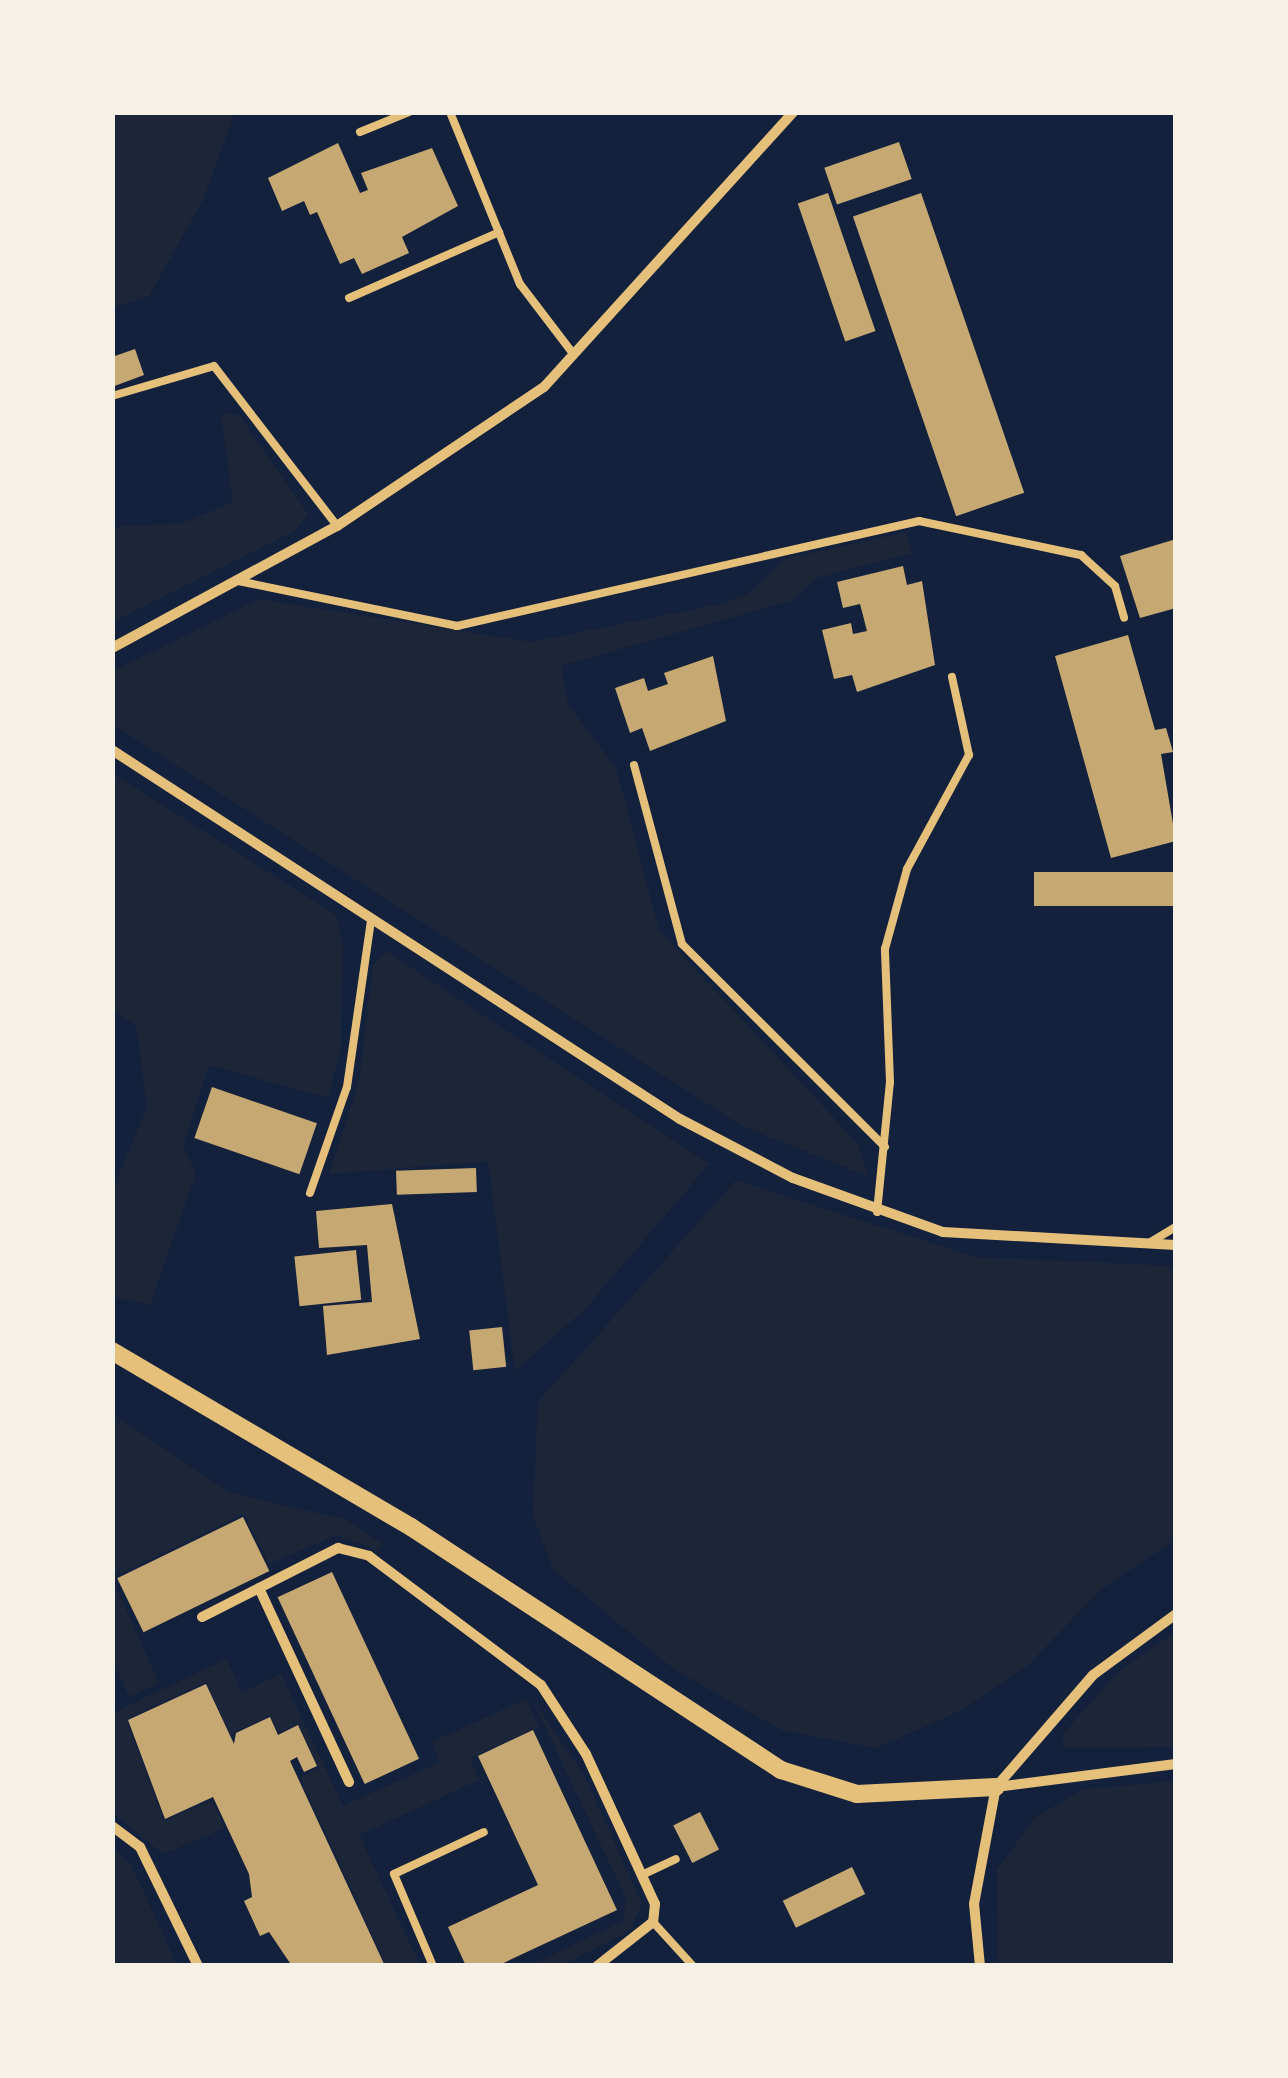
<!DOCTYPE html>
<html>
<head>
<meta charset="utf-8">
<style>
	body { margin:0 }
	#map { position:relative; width:1288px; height:2078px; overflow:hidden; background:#14213d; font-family:"Nunito Sans",sans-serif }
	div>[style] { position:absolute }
	.green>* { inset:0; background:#1d2539 }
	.building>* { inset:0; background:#c6a872; transform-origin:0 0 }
	.service>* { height:8px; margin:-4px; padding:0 4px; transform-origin:4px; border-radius:4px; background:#e5c07b }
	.minor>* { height:10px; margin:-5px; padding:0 5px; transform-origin:5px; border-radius:5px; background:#e5c07b }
	.tertiary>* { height:18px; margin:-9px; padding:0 9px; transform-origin:9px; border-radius:9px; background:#e5c07b }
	span { translate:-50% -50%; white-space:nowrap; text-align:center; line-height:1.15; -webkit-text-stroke:8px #f6f1e7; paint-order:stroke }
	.frame { position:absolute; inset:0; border:115px solid #f6f1e7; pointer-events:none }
</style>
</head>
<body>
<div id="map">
	<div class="green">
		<i style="clip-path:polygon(112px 113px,235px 113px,202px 202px,149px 296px,113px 308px)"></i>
		<i style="clip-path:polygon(221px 414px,239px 415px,308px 514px,295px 531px,113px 622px,113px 527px,183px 523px,233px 502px)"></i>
		<i style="clip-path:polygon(906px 532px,912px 553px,817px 578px,793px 600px,561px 666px,568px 704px,616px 768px,659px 930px,858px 1144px,868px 1176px,742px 1126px,113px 725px,113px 671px,259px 599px,531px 642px,721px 604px,749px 593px,784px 559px)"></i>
		<i style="clip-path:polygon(112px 773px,336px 915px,343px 945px,341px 1046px,328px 1098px,209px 1065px,183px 1147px,196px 1173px,150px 1305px,113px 1297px,113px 1189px,147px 1107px,136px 1025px,113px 1011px)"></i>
		<i style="clip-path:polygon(386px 951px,709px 1164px,586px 1308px,515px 1371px,488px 1161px,329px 1174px,359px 1082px,373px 966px)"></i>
		<i style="clip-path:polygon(736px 1180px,975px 1257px,1175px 1266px,1175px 1540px,1103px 1588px,1027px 1666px,960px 1711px,876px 1748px,781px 1730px,675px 1670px,553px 1569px,533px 1516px,538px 1402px)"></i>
		<i style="clip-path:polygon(113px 1414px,228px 1492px,347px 1520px,382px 1544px,378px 1551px,336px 1535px,269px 1564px,244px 1514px,113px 1577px)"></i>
		<i style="clip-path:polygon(113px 1580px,159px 1683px,129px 1697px,113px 1662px)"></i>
		<i style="clip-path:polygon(1175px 1632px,1175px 1747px,1063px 1748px,1063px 1734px,1119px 1671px)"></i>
		<i style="clip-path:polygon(226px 1659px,242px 1692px,281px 1674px,343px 1806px,440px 1762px,432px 1742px,526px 1699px,539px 1727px,470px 1758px,479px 1780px,359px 1835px,420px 1965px,386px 1965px,300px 1777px,319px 1768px,298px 1724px,278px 1733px,270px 1715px,230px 1734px,206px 1682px,126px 1719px,164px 1821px,212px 1800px,225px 1828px,163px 1854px,113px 1813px,113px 1713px)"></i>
		<i style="clip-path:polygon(531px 1697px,584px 1775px,642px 1904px,629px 1931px,563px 1965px,531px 1965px,623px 1921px,626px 1898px)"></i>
		<i style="clip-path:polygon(1175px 1781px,1175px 1965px,998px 1965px,997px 1870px,1035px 1817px,1084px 1789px)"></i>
		<i style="clip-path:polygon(113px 1847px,131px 1864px,177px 1965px,113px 1965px)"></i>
	</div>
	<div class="building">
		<i style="left:899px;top:142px;width:39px;height:79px;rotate:71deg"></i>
		<i style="clip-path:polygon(338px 143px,360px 193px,368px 190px,361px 173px,432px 148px,458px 206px,402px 237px,409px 253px,362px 274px,354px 258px,340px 264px,317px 212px,310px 215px,304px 201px,282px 211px,268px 178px)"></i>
		<i style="left:828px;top:193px;width:146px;height:32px;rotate:71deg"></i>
		<i style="left:921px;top:193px;width:317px;height:72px;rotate:71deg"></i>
		<i style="clip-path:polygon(135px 349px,144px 375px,112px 387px,112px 357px)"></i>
		<i style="clip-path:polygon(1176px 539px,1176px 608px,1140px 618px,1120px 556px)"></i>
		<i style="clip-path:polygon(903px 566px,907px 585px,922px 581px,935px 665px,857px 692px,852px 675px,834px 679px,822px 630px,851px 623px,853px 634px,867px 631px,860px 604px,843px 608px,837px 582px)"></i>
		<i style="clip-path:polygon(1128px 635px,1155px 730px,1166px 728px,1173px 752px,1161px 754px,1176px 841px,1111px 858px,1055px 656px)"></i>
		<i style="clip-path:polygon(713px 656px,726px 721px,650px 751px,642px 728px,630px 733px,615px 688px,644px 678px,648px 691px,668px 684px,664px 673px)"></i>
		<i style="left:1176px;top:872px;width:34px;height:142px;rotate:90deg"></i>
		<i style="left:212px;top:1087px;width:111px;height:54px;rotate:19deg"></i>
		<i style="left:476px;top:1168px;width:24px;height:80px;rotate:88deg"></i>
		<i style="clip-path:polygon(392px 1204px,420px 1339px,327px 1355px,323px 1306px,372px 1302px,367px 1245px,319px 1248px,316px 1211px)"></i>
		<i style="left:356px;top:1250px;width:50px;height:62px;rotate:84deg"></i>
		<i style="left:502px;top:1327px;width:40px;height:33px;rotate:84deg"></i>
		<i style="left:243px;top:1517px;width:60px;height:140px;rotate:64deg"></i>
		<i style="left:332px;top:1572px;width:206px;height:60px;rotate:65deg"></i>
		<i style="clip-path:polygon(206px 1684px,234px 1744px,236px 1733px,270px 1717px,278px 1735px,298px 1725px,317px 1766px,304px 1772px,297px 1757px,290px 1761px,385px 1966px,292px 1966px,269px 1932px,260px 1936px,244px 1901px,252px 1897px,249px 1874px,213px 1797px,165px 1819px,128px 1720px)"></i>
		<i style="clip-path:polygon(533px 1730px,617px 1910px,497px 1966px,466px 1966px,448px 1927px,538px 1885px,478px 1756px)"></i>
		<i style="left:700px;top:1812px;width:42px;height:30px;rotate:63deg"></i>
		<i style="left:852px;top:1867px;width:30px;height:77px;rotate:64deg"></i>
	</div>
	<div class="service">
		<i style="left:450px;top:112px;width:186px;rotate:67.9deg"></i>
		<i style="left:520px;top:284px;width:89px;rotate:52.7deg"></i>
		<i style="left:360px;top:132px;width:53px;rotate:-22.2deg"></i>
		<i style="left:349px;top:298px;width:164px;rotate:-23.7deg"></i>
		<i style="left:112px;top:396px;width:106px;rotate:-16.4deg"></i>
		<i style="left:214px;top:366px;width:202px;rotate:52.4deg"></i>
		<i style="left:238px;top:581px;width:224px;rotate:11.6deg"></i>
		<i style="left:457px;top:626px;width:474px;rotate:-12.8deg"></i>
		<i style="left:919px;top:521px;width:166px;rotate:11.9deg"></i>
		<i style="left:1081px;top:555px;width:46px;rotate:42.4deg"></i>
		<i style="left:1115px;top:586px;width:33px;rotate:74deg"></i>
		<i style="left:634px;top:765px;width:185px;rotate:75deg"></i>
		<i style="left:682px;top:944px;width:287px;rotate:45deg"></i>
		<i style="left:310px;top:1193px;width:112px;rotate:-70.8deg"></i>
		<i style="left:347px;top:1087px;width:168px;rotate:-81.8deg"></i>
		<i style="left:877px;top:1212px;width:131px;rotate:-84.3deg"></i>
		<i style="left:890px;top:1082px;width:133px;rotate:-92.2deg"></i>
		<i style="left:885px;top:949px;width:83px;rotate:-74.6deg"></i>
		<i style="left:907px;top:869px;width:130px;rotate:-61.5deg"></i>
		<i style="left:969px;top:755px;width:80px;rotate:-102.3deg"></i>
		<i style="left:1149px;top:1243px;width:31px;rotate:-31deg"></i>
		<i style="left:644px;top:1874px;width:35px;rotate:-25deg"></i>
		<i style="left:653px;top:1922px;width:59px;rotate:47.7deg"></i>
		<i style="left:433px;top:1966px;width:100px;rotate:-113deg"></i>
		<i style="left:394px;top:1874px;width:99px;rotate:-25deg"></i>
	</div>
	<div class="minor">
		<i style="left:112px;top:648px;width:256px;rotate:-28.5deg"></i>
		<i style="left:337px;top:526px;width:249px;rotate:-33.9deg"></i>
		<i style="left:544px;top:387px;width:371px;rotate:-47.8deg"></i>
		<i style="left:112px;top:750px;width:677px;rotate:33.01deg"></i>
		<i style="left:680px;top:1119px;width:127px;rotate:27.6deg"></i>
		<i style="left:793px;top:1178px;width:159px;rotate:19.8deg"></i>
		<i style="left:943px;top:1232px;width:233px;rotate:3.2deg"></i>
		<i style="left:259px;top:1588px;width:214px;rotate:65.1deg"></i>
		<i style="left:202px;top:1617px;width:153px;rotate:-26.9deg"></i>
		<i style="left:338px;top:1548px;width:32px;rotate:14deg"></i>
		<i style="left:369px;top:1556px;width:215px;rotate:36.9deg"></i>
		<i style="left:541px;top:1685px;width:82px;rotate:56.9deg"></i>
		<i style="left:586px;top:1754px;width:165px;rotate:65.3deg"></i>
		<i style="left:655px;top:1904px;width:18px;rotate:96deg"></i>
		<i style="left:653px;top:1922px;width:71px;rotate:141.8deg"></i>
		<i style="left:996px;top:1787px;width:181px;rotate:-7.3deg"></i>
		<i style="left:112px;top:1826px;width:35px;rotate:37deg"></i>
		<i style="left:140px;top:1847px;width:132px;rotate:64deg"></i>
		<i style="left:980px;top:1966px;width:62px;rotate:-95.5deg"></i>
		<i style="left:974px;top:1904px;width:119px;rotate:-79.4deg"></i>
		<i style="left:996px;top:1787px;width:148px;rotate:-49.1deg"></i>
		<i style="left:1093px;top:1675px;width:103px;rotate:-36.3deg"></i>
	</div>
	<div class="tertiary">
		<i style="left:112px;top:1351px;width:347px;rotate:30.5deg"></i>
		<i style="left:411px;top:1527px;width:443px;rotate:33.3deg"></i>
		<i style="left:781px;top:1770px;width:80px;rotate:17.5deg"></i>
		<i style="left:857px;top:1794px;width:139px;rotate:-2.9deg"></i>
	</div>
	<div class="frame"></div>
</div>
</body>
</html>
